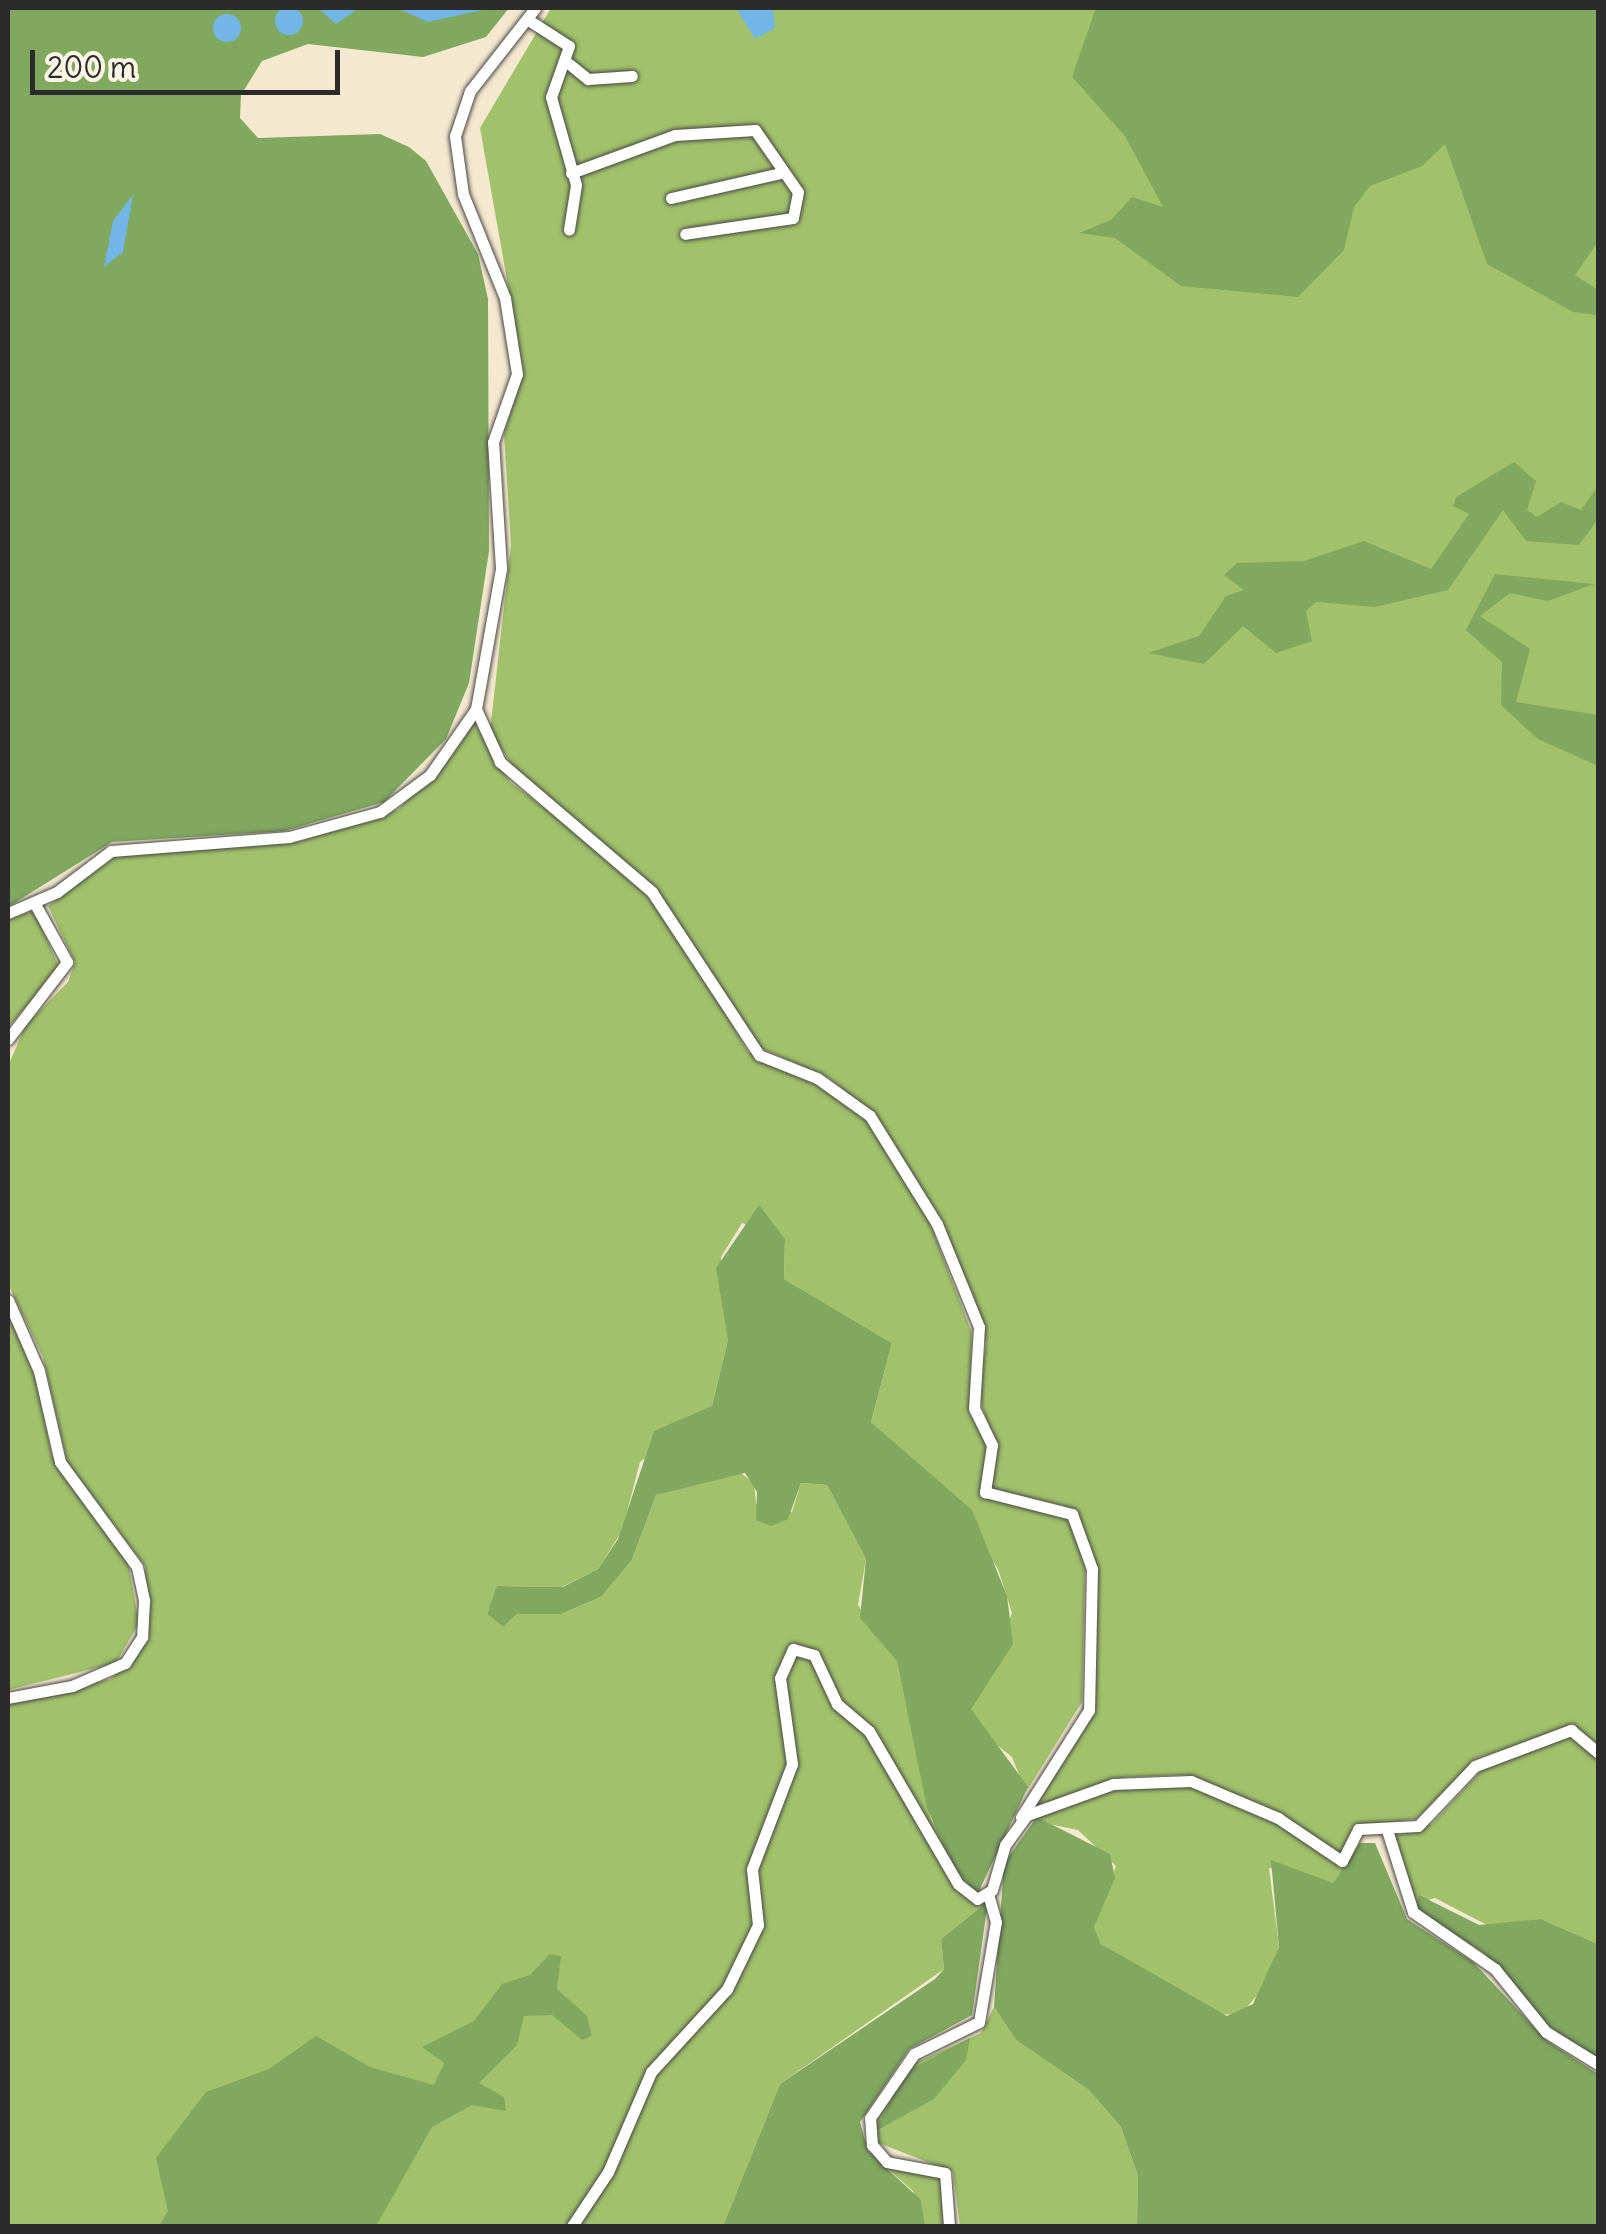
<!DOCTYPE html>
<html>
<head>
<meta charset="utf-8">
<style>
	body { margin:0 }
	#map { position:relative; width:1606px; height:2234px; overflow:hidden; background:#f4e8cf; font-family:Delius,sans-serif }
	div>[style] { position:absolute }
	.green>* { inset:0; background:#a1c26b }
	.forest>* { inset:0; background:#80a85f }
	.water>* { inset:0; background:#71b6e7 }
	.round { border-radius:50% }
	.roads { filter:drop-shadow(0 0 2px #494744) drop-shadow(0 0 2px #494744) }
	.minor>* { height:11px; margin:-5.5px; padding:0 5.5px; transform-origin:5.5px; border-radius:5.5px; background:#fff }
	span { translate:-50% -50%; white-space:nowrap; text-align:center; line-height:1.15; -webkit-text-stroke:8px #fcf5e5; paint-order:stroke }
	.frame { position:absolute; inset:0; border:10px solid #2b2b2b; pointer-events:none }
	.scale { position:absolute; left:30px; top:50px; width:310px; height:45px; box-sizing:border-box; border:5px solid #2b2b2b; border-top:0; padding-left:12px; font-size:30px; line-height:35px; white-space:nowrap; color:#2b2b2b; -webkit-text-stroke:8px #fcf5e5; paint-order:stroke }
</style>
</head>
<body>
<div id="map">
	<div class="green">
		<i style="clip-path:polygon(551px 8px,1598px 8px,1598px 1744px,1572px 1726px,1476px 1759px,1416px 1819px,1353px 1827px,1341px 1855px,1184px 1775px,1126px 1777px,1030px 1808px,1091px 1716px,1091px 1545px,1065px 1506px,990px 1489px,996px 1448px,978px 1394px,986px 1343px,926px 1198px,868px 1109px,829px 1078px,761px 1048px,659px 893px,514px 768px,490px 731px,511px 545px,504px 434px,523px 370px,480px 128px)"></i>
		<i style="clip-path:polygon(474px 722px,510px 782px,614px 860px,675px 927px,748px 1052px,814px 1079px,865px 1115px,926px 1213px,972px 1333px,969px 1413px,987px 1444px,981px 1494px,1066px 1518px,1075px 1530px,1085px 1565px,1082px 1702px,1026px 1792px,1012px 1757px,982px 1733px,971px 1709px,1012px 1613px,998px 1569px,922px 1467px,871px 1422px,892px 1343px,784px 1279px,785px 1239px,742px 1223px,721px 1257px,728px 1340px,712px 1406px,640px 1462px,622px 1531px,598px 1569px,562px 1587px,498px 1586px,487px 1614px,503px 1627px,517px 1614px,561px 1614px,601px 1597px,632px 1560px,656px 1495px,738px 1471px,754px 1483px,756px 1503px,792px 1512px,801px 1483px,827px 1485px,866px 1559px,858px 1605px,897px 1661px,931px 1819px,988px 1901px,941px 1939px,944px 1969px,780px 2084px,723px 2226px,8px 2226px,8px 1704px,111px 1679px,149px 1640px,145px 1566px,67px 1462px,43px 1357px,8px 1284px,8px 1066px,26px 1025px,68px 982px,75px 962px,48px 906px,115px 857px,301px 841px,398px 810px)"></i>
		<i style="clip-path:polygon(34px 911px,60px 969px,8px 1027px,8px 919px)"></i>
		<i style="clip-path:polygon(8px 1310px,37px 1383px,52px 1456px,128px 1562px,139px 1623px,116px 1663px,8px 1690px)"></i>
		<i style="clip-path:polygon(1572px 1734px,1588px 1739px,1598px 1761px,1598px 1944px,1541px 1919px,1489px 1926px,1435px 1898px,1414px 1904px,1395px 1836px,1432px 1824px,1481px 1771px)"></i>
		<i style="clip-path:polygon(1175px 1781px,1277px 1822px,1334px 1863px,1356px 1852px,1333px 1883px,1269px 1868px,1279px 1946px,1262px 1990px,1240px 2015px,1216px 2014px,1101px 1944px,1094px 1927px,1116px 1866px,1078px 1830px,1030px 1820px,1127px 1786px)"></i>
		<i style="clip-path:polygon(994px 2007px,1016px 2040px,1089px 2090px,1121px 2127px,1138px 2176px,1137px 2226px,960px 2226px,953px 2172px,876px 2142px,876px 2120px,915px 2063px,981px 2033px)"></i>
		<i style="clip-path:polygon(868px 2151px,889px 2165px,939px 2172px,946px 2226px,925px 2226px,913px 2191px)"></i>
	</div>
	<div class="forest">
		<i style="clip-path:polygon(8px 8px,509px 8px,486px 37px,423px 57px,308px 44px,262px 61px,241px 95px,240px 118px,258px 138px,380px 134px,409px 147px,426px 161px,478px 254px,488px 299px,489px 551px,469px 683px,446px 739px,384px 802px,284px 831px,112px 842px,8px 907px)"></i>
		<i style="clip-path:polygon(1096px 8px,1598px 8px,1598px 242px,1575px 275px,1598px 290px,1598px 315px,1573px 312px,1487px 264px,1445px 144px,1422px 166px,1370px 186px,1354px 207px,1344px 250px,1298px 297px,1181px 286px,1115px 238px,1079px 233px,1111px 220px,1132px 197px,1163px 207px,1125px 136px,1072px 77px)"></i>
		<i style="clip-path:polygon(1514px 462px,1536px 481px,1527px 510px,1537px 517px,1561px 502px,1581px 510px,1598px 486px,1598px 519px,1579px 545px,1526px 541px,1503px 510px,1448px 590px,1375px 607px,1316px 602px,1306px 611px,1312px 641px,1276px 653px,1243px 626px,1204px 664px,1148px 653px,1199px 636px,1226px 596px,1244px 590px,1224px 575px,1237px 563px,1304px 561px,1364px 541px,1431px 569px,1469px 514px,1453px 506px,1456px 497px)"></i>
		<i style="clip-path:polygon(1495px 574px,1594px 584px,1548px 601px,1510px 593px,1480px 616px,1530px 649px,1516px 702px,1598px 715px,1598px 766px,1538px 739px,1501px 705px,1502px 662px,1466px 630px)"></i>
		<i style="clip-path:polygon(759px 1205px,785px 1239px,784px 1279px,892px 1343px,871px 1422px,972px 1510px,1007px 1596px,1013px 1644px,971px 1709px,1028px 1787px,978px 1893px,955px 1869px,927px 1808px,897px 1661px,860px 1618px,866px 1559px,827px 1485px,801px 1483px,788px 1519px,771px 1526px,756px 1520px,757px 1492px,745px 1473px,656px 1495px,632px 1560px,601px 1597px,561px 1614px,517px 1614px,503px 1627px,487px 1614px,497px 1586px,563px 1587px,598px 1569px,618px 1539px,654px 1431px,712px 1406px,728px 1340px,716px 1268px)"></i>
		<i style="clip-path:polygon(1037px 1817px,1110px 1854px,1115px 1878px,1094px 1927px,1101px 1944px,1227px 2016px,1253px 2004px,1279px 1947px,1271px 1860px,1333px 1883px,1360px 1843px,1375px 1843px,1407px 1919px,1473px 1962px,1547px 2041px,1598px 2074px,1598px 2226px,1137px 2226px,1138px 2176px,1121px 2127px,1089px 2090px,1016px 2040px,994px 2007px,1004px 1863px)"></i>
		<i style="clip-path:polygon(1419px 1895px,1479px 1925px,1541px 1919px,1598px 1944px,1598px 2058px,1547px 2025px,1485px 1954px,1416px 1909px)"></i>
		<i style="clip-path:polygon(988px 1901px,972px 2015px,909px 2049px,860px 2122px,868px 2151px,921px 2200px,925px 2226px,723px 2226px,780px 2084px,935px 1979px,944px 1969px,941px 1939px)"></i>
		<i style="clip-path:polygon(550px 1954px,561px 1956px,557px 1989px,587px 2016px,592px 2036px,582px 2040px,552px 2015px,524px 2016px,517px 2045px,479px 2083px,504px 2097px,506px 2111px,472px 2105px,432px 2127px,376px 2226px,159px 2226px,168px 2211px,156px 2158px,206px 2092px,269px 2069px,316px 2036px,370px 2067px,434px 2085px,444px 2063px,422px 2047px,474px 2021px,502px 1984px,530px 1975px)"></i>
		<i style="clip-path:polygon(970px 2038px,966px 2060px,934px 2099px,874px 2132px,906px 2072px)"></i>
	</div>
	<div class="water">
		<i class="round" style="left:275px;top:7px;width:28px;height:28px"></i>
		<i style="clip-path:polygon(318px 8px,359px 8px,336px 24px)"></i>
		<i style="clip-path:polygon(397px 8px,491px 8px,428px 22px)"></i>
		<i style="clip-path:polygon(736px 8px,773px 8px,775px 28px,755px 39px)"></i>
		<i class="round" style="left:213px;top:14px;width:28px;height:28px"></i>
		<i style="clip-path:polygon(133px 195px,123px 252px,104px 267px,113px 221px)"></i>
	</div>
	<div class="roads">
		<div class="minor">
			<i style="left:530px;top:21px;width:46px;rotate:32.7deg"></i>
			<i style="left:569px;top:46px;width:54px;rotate:109.4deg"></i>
			<i style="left:551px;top:97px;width:91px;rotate:74.1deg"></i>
			<i style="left:576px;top:185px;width:45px;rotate:99deg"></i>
			<i style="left:568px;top:63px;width:26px;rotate:39deg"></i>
			<i style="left:588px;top:79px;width:44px;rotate:-3.9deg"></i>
			<i style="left:571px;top:173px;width:111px;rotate:-20.1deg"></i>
			<i style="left:675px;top:135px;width:80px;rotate:-3.6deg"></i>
			<i style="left:755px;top:130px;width:75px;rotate:55.3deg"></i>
			<i style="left:798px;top:192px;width:26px;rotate:101deg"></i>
			<i style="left:793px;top:218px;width:109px;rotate:171.6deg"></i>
			<i style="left:671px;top:198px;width:113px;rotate:-12.8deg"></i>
			<i style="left:476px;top:709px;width:58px;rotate:65.6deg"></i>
			<i style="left:500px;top:762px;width:200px;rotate:40.5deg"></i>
			<i style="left:652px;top:892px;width:195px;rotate:56.7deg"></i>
			<i style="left:759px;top:1055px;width:62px;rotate:21.6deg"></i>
			<i style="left:817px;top:1078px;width:65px;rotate:35.6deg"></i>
			<i style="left:870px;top:1116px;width:127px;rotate:58.2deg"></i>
			<i style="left:937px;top:1224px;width:111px;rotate:67.8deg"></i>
			<i style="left:979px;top:1327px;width:81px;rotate:93.5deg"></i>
			<i style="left:974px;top:1408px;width:41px;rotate:64.1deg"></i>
			<i style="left:992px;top:1445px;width:48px;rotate:98.5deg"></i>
			<i style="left:985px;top:1492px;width:90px;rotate:14.2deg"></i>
			<i style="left:1072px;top:1514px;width:59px;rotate:70deg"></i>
			<i style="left:1092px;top:1569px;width:141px;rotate:91.2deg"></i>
			<i style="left:1089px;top:1710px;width:127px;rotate:122.4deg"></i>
			<i style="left:8px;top:913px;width:53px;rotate:-23.2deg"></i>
			<i style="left:57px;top:892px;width:68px;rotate:-37.2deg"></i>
			<i style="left:111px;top:851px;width:179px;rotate:-4.5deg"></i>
			<i style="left:289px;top:837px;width:94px;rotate:-15.4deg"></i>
			<i style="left:380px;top:812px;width:62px;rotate:-36.5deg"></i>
			<i style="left:430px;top:775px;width:80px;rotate:-55.1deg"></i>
			<i style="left:476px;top:709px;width:143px;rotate:-79.9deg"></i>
			<i style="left:501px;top:568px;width:126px;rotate:-93.6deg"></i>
			<i style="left:493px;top:442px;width:72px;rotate:-70.6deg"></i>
			<i style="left:517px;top:374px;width:77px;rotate:-99deg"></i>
			<i style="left:505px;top:298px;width:112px;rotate:-112deg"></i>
			<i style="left:463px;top:194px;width:59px;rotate:-97.9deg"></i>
			<i style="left:455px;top:136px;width:47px;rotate:-71.6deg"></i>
			<i style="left:470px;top:91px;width:105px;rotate:-51.9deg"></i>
			<i style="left:8px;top:1039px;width:97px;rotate:-52.5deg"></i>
			<i style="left:67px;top:962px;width:66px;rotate:-118.9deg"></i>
			<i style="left:8px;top:1300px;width:77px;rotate:66.4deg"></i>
			<i style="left:39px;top:1371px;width:93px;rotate:77deg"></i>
			<i style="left:60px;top:1462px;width:130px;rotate:53.7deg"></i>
			<i style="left:137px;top:1567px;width:35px;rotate:78deg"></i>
			<i style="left:144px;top:1601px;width:36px;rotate:93deg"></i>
			<i style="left:142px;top:1637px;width:31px;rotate:123deg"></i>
			<i style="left:125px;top:1663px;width:58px;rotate:156.5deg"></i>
			<i style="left:72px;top:1686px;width:65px;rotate:169.4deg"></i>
			<i style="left:1387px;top:1830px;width:86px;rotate:72.4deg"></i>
			<i style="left:1413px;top:1912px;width:100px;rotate:34.8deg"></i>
			<i style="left:1495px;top:1969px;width:81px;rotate:51deg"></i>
			<i style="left:1546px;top:2032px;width:61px;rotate:31.6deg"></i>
			<i style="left:572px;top:2226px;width:65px;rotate:-56.3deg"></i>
			<i style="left:608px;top:2172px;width:109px;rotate:-66.7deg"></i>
			<i style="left:651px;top:2072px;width:113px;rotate:-47.5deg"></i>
			<i style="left:727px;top:1989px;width:71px;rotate:-64.2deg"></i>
			<i style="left:758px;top:1925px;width:56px;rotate:-96.1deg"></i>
			<i style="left:752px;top:1869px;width:112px;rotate:-69.1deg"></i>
			<i style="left:792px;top:1764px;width:87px;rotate:-97.9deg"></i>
			<i style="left:780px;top:1678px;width:32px;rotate:-66deg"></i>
			<i style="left:793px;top:1649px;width:22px;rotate:16deg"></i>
			<i style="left:814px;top:1655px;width:54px;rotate:64.9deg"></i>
			<i style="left:837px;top:1704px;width:42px;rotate:40.2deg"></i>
			<i style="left:869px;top:1731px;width:177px;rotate:59.8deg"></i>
			<i style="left:958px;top:1884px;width:24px;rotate:38deg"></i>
			<i style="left:977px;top:1899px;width:17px;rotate:-31deg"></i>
			<i style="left:992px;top:1890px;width:47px;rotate:-73.9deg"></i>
			<i style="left:1005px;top:1845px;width:37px;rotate:-54deg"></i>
			<i style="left:1027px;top:1815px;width:91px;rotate:-19.8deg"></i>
			<i style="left:1113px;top:1784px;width:78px;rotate:-2.2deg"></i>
			<i style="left:1191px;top:1781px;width:95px;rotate:23deg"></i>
			<i style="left:1278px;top:1818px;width:77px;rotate:33.9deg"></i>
			<i style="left:1342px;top:1861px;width:36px;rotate:-63deg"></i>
			<i style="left:1358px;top:1829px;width:60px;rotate:-2.9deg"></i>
			<i style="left:1418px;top:1826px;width:83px;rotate:-46.5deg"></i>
			<i style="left:1475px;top:1766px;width:103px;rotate:-20.6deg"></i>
			<i style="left:1571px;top:1730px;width:35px;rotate:40deg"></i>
			<i style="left:949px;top:2226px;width:53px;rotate:-94.3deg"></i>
			<i style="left:945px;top:2173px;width:59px;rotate:-169.3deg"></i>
			<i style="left:887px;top:2162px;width:23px;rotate:-131deg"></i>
			<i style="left:872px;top:2145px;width:27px;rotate:-94deg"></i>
			<i style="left:870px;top:2118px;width:78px;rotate:-55.5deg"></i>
			<i style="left:914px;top:2054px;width:72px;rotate:-26.2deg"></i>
			<i style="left:979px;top:2022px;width:101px;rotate:-80.4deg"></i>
			<i style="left:996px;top:1922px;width:29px;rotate:-106deg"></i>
		</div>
	</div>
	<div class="frame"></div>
	<div class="scale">200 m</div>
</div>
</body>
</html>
